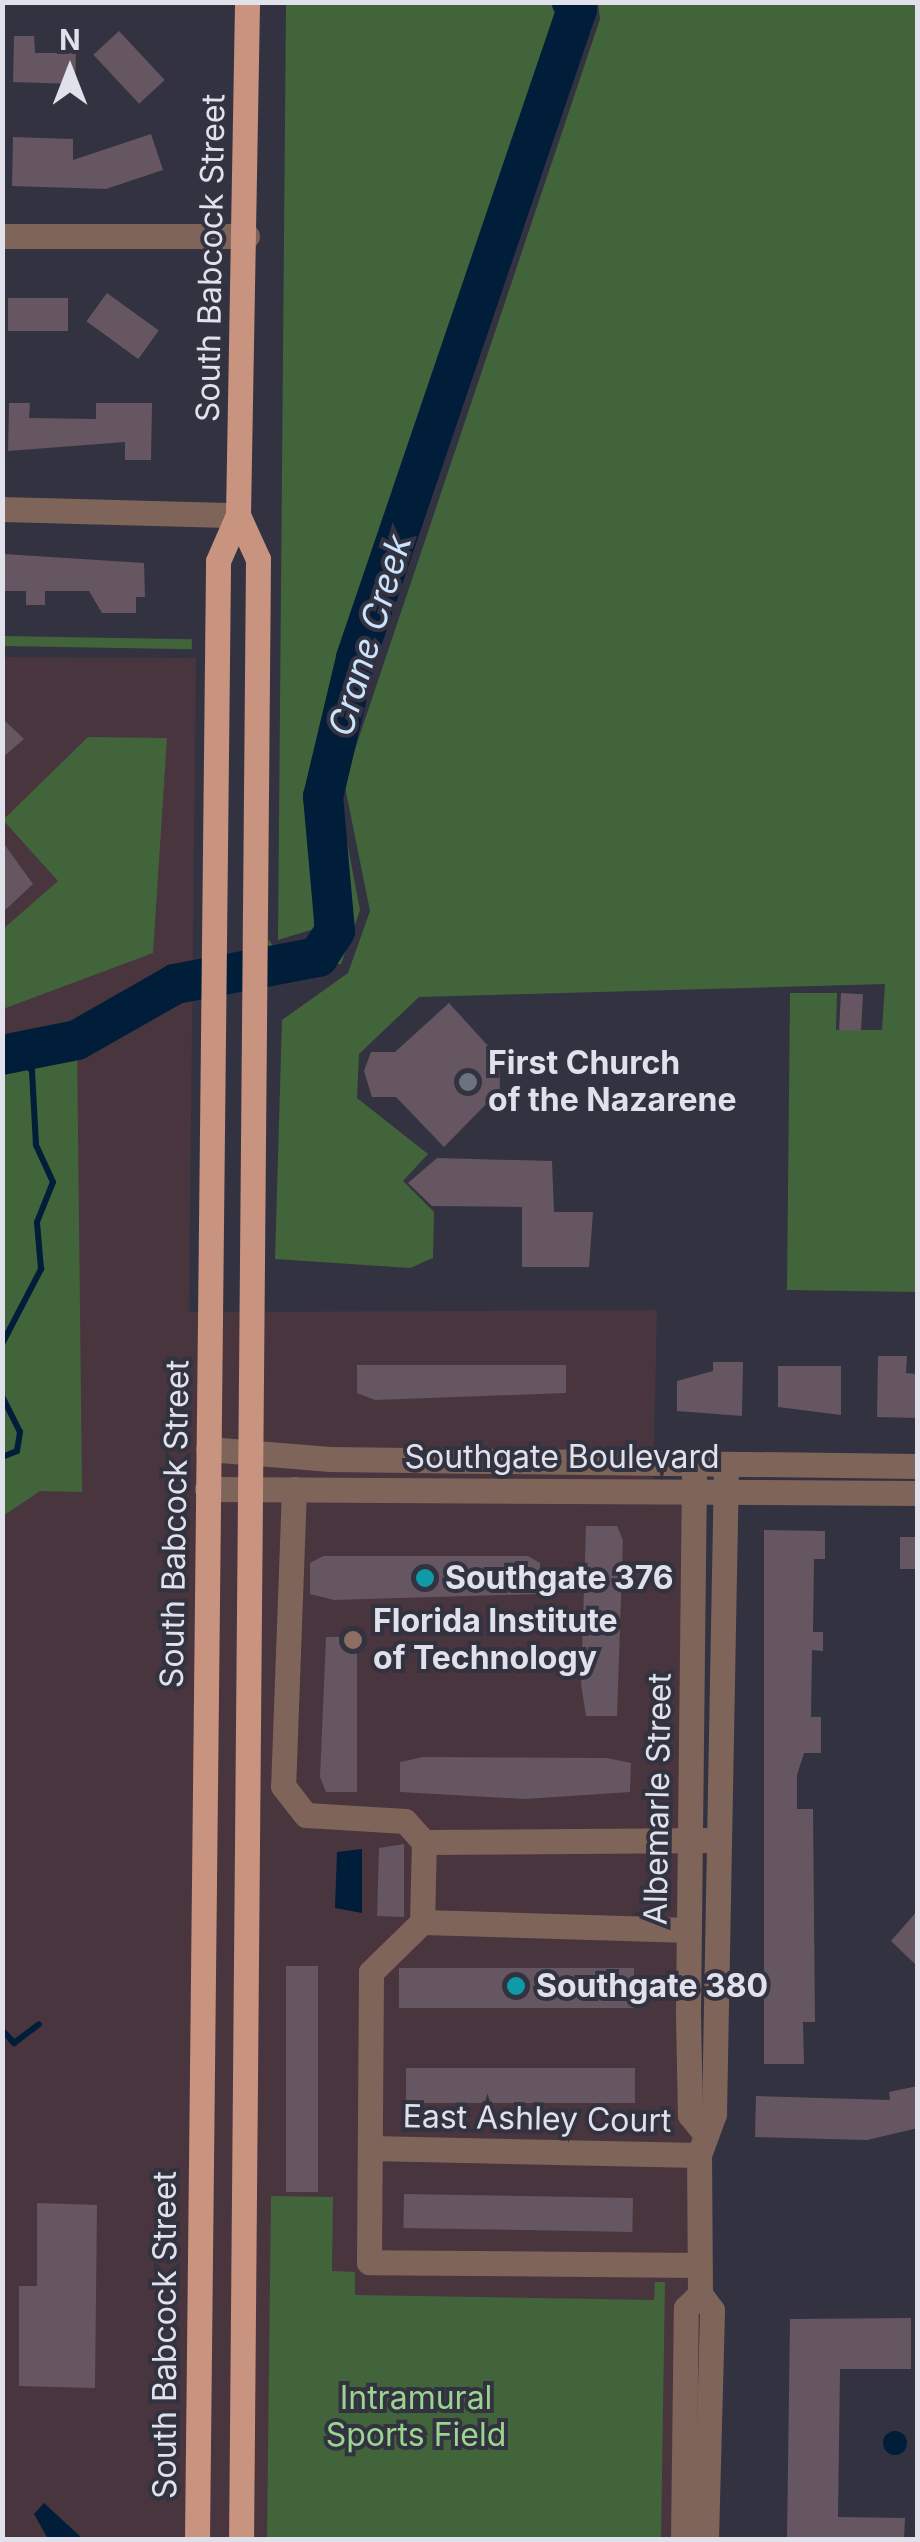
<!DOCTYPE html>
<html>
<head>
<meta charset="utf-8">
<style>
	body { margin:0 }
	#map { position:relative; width:920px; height:2542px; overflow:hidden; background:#323241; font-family:Inter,sans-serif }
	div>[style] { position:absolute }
	.education>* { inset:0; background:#48353e }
	.green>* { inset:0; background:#42643a; transform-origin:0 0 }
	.water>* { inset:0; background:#001d39 }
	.round { border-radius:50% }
	.stream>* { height:6px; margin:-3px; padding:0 3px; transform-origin:3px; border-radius:3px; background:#001d39 }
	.river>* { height:40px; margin:-20px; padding:0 20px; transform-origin:20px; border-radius:20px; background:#001d39 }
	.building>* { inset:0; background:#665661; transform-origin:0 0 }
	.minor>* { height:25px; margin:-12.5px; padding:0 12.5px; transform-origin:12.5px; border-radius:12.5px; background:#7f645a }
	.major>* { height:25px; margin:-12.5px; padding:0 12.5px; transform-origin:12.5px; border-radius:12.5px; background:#c8937f }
	.dots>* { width:28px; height:28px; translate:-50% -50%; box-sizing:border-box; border:5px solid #323241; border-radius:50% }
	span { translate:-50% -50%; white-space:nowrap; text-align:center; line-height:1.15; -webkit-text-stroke:8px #323241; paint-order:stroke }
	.street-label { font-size:32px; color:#e1e1eb }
	.poi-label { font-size:32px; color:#e1e1eb; font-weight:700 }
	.left { translate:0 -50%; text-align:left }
	.park-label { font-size:32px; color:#9bd48e }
	.water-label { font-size:35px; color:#cae4fe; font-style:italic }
	.frame { position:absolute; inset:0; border:5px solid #e1e1eb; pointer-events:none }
	.north { position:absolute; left:20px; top:20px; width:100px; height:100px; -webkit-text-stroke:8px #323241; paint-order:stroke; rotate:0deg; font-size:28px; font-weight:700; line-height:40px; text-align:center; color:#e1e1eb }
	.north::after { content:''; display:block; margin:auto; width:35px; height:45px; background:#e1e1eb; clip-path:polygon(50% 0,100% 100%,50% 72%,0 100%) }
</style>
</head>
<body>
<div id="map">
	<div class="education">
		<i style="clip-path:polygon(3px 657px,196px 658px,189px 1312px,657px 1310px,653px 1491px,706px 1492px,697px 2539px,3px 2540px)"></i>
	</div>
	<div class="green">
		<i style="clip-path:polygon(274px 3px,268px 939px,276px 950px,307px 948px,323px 932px,322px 793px,360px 639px,572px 21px,588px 23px,335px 779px,360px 910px,341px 964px,268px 965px)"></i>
		<i style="clip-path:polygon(286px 3px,557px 3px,562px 22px,351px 636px,312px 791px,314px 929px,278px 940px)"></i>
		<i style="clip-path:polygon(598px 3px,917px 3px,917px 1292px,787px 1290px,790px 993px,837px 993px,836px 1030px,882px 1030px,885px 984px,419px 997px,359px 1054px,357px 1098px,428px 1154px,403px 1181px,434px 1212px,433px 1258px,410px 1268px,275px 1259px,282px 1020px,348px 973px,370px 911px,344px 782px,600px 19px)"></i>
		<i style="left:3px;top:636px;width:189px;height:10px;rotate:1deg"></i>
		<i style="clip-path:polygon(88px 737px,167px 738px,153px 953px,3px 1009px,3px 929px,58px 881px,3px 820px)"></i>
		<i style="clip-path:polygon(77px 1040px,82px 1492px,40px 1491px,3px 1516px,3px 1055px)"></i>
		<i style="clip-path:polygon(271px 2196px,333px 2197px,332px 2271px,355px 2272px,355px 2295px,654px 2300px,655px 2282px,665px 2282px,661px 2539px,267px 2539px)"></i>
	</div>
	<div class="water">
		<i style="clip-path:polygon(362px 1849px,362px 1913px,335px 1908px,337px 1852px)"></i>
		<i class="round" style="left:883px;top:2431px;width:24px;height:24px"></i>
		<i style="clip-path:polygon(44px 2503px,83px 2539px,48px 2539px,34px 2514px)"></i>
	</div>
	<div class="stream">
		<i style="left:2px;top:1344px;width:85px;rotate:-62.5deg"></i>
		<i style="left:41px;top:1269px;width:47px;rotate:-94.9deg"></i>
		<i style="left:37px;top:1222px;width:43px;rotate:-68.2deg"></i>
		<i style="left:53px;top:1182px;width:41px;rotate:-114.7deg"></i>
		<i style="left:36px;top:1145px;width:74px;rotate:-93.1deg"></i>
		<i style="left:32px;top:1071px;width:25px;rotate:-130deg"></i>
		<i style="left:2px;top:1396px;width:40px;rotate:63.4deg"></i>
		<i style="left:20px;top:1432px;width:19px;rotate:99deg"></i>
		<i style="left:17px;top:1451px;width:16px;rotate:158deg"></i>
		<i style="left:2px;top:2030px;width:18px;rotate:47deg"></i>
		<i style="left:14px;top:2043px;width:31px;rotate:-37deg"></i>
	</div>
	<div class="river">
		<i style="left:2px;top:1055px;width:76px;rotate:-11.3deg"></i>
		<i style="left:77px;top:1040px;width:113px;rotate:-29.7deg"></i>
		<i style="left:175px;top:984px;width:146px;rotate:-10.7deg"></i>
		<i style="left:318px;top:957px;width:31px;rotate:-57deg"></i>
		<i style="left:335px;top:931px;width:135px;rotate:-95.1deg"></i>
		<i style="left:323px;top:797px;width:143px;rotate:-76.6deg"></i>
		<i style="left:356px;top:658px;width:686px;rotate:-71.2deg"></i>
		<i style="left:577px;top:9px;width:9px;rotate:-126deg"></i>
	</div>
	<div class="building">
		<i style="left:119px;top:31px;width:67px;height:35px;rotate:47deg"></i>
		<i style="clip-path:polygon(14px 36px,34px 36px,35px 53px,76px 53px,75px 84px,13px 82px)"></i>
		<i style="clip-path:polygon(151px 134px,163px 170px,106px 189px,12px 186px,13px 137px,73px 139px,73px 160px)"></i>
		<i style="left:107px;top:293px;width:64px;height:35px;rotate:36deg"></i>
		<i style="left:8px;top:298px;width:60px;height:33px"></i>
		<i style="clip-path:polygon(9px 403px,30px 403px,29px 418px,96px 419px,96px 403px,152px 403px,151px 460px,125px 460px,125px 442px,8px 451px)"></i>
		<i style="clip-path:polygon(4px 554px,144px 563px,145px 597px,136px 597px,136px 613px,102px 613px,89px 591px,45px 591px,45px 605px,26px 605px,26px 591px,4px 591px)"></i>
		<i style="clip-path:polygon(2px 718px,24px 739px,2px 758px)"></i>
		<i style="clip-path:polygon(2px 841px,33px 884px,2px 913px)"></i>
		<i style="left:841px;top:993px;width:22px;height:37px;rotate:3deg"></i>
		<i style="clip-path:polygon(449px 1003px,499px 1058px,500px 1090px,444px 1147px,396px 1097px,372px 1097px,364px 1071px,371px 1052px,395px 1052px)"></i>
		<i style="clip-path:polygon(437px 1158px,552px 1161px,554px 1212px,593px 1212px,589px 1267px,522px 1267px,522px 1207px,432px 1206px,408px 1183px)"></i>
		<i style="clip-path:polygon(878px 1356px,907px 1356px,906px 1373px,918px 1374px,918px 1418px,877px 1417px)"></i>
		<i style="clip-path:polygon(713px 1362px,743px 1362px,742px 1416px,677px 1411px,677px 1381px,713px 1371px)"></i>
		<i style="clip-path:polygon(357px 1365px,566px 1365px,566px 1393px,375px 1400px,357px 1393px)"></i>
		<i style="clip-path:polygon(778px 1366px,841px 1366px,841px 1415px,778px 1407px)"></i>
		<i style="clip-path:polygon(586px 1526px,617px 1526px,623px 1540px,617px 1716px,586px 1716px,581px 1684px)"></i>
		<i style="clip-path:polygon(764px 1530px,825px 1531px,825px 1559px,814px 1559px,813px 1632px,823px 1632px,823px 1651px,812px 1650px,811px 1717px,821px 1717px,821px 1753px,804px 1753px,797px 1775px,797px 1809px,813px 1809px,815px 2022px,803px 2022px,804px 2064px,764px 2064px)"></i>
		<i style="left:900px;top:1537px;width:18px;height:32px"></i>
		<i style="clip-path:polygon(323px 1556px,528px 1556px,540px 1563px,540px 1594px,334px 1600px,310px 1594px,310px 1563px)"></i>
		<i style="clip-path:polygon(326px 1637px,357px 1637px,357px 1792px,326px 1792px,320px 1777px)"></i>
		<i style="clip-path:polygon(423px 1757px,607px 1758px,631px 1763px,630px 1792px,525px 1799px,400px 1792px,400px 1762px)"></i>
		<i style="clip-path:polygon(404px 1844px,404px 1917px,377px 1916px,379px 1848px)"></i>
		<i style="clip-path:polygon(918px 1910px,918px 1967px,891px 1941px)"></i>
		<i style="left:286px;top:1966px;width:32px;height:226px"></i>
		<i style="left:399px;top:1968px;width:235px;height:40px"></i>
		<i style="left:406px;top:2068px;width:229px;height:35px"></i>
		<i style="clip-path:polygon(918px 2086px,918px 2128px,867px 2140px,755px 2137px,756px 2096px,890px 2100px,889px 2092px)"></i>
		<i style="left:404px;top:2194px;width:229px;height:34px;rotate:1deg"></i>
		<i style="clip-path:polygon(37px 2203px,97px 2205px,95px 2388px,19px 2386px,19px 2286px,37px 2286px)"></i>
		<i style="clip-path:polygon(911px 2318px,911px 2369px,840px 2369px,838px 2517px,905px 2518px,904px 2540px,787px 2540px,790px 2319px)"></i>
	</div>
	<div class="minor">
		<i style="left:2px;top:236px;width:245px"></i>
		<i style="left:2px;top:509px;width:236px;rotate:1.5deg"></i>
		<i style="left:208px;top:1449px;width:122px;rotate:4.7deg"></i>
		<i style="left:330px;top:1459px;width:588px;rotate:0.68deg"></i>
		<i style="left:694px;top:1473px;width:541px;rotate:90.64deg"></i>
		<i style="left:688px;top:2014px;width:101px;rotate:88.9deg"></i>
		<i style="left:690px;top:2115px;width:21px;rotate:51deg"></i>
		<i style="left:207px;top:1489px;width:711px;rotate:0.32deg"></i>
		<i style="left:294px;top:1489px;width:297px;rotate:92.1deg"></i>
		<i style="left:283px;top:1786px;width:37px;rotate:52deg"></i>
		<i style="left:306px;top:1815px;width:99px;rotate:3.5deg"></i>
		<i style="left:405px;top:1821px;width:28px;rotate:48deg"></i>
		<i style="left:422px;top:1922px;width:267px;rotate:1.7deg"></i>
		<i style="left:370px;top:2148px;width:329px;rotate:1.2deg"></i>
		<i style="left:698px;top:2265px;width:329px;rotate:-179.5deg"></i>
		<i style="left:369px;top:2262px;width:290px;rotate:-89.6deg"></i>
		<i style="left:371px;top:1972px;width:71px;rotate:-44.4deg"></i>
		<i style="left:422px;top:1922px;width:80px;rotate:-88.6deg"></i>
		<i style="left:424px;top:1842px;width:291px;rotate:-0.4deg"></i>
		<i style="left:683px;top:2540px;width:232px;rotate:-89.3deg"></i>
		<i style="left:686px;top:2308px;width:20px;rotate:-45deg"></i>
		<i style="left:706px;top:2540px;width:230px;rotate:-88.5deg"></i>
		<i style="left:712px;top:2310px;width:20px;rotate:-127deg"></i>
		<i style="left:700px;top:2294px;width:139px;rotate:-90.4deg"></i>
		<i style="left:699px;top:2155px;width:44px;rotate:-69.9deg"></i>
		<i style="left:714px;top:2114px;width:650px;rotate:-88.94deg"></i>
	</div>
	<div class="major">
		<i style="left:238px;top:515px;width:48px;rotate:65.6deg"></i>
		<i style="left:258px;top:559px;width:1981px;rotate:90.49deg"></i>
		<i style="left:197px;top:2540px;width:1979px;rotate:-89.39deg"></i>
		<i style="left:218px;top:561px;width:50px;rotate:-66.5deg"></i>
		<i style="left:238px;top:515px;width:513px;rotate:-88.99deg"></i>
	</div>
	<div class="dots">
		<i style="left:468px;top:1082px;background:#6b7280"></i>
		<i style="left:425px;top:1578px;background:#0f9aa8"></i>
		<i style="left:353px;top:1640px;background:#8d6e63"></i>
		<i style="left:516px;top:1986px;background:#0f9aa8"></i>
	</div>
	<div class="street-label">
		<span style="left:211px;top:258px;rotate:-89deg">South Babcock Street</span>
		<span style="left:562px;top:1457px">Southgate Boulevard</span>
		<span style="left:175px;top:1524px;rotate:-89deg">South Babcock Street</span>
		<span style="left:658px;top:1799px;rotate:-89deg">Albemarle Street</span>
		<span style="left:537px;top:2119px;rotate:1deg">East Ashley Court</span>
		<span style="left:165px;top:2335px;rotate:-90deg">South Babcock Street</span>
	</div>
	<div class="poi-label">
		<span class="left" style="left:488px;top:1082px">First Church<br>of the Nazarene</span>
		<span class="left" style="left:445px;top:1578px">Southgate 376</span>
		<span class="left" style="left:373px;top:1640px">Florida Institute<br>of Technology</span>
		<span class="left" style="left:536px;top:1986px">Southgate 380</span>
	</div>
	<div class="park-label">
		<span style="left:416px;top:2417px">Intramural<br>Sports Field</span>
	</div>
	<div class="water-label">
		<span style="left:369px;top:635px;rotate:-73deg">Crane Creek</span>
	</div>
	<div class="frame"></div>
	<div class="north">N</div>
</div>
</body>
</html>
